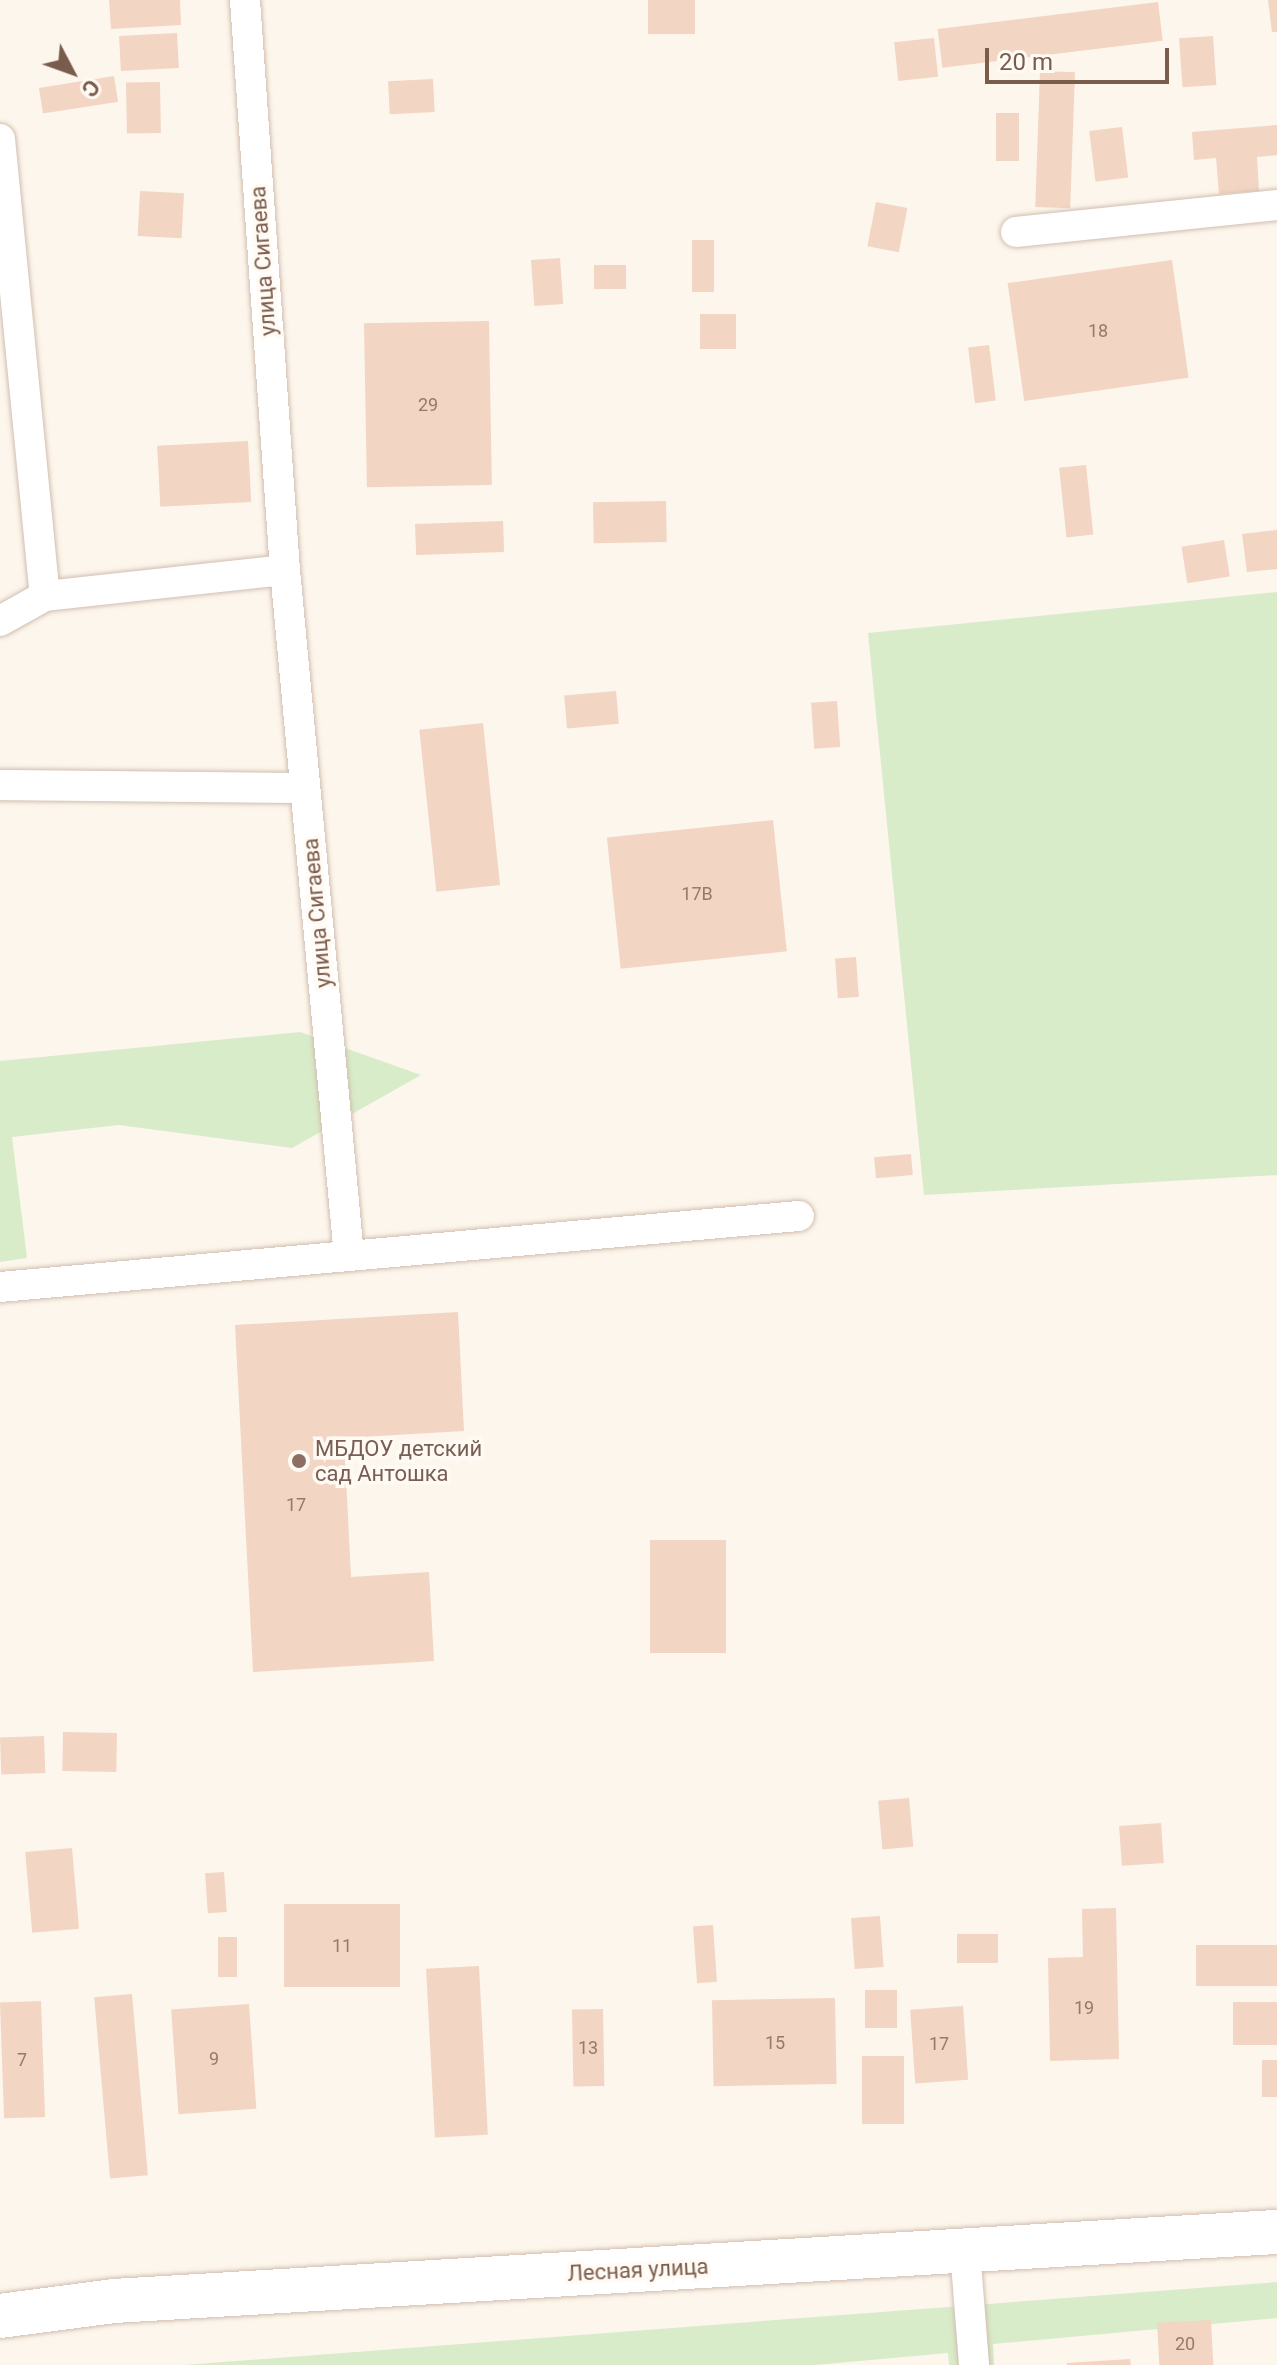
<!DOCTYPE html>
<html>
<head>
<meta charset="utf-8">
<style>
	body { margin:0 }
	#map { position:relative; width:1277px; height:2365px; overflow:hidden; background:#fdf6ec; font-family:Roboto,sans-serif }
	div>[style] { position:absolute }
	.green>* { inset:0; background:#d8ecc9 }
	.building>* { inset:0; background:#f3d5c3; transform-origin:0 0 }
	.roads { filter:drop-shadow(0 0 2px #d1beb0) drop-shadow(0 0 2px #d1beb0) }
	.service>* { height:30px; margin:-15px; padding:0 15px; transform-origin:15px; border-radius:15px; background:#fff }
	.minor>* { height:44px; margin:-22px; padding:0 22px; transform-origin:22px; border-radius:22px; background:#fff }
	.dots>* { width:22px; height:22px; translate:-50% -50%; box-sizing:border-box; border:4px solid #fffaf3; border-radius:50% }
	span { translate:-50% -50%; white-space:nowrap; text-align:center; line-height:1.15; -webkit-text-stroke:7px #fffaf3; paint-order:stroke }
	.number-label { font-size:18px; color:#987a6a }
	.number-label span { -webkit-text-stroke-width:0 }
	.street-label { font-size:22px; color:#7a5c4d }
	.education-label { font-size:22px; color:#785e54 }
	.left { translate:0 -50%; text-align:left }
	.north { position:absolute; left:32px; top:32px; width:80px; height:80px; -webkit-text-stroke:6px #fffaf3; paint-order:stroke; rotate:131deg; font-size:22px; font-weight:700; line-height:32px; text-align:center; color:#7a5c4d }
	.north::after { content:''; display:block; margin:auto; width:28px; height:36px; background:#7a5c4d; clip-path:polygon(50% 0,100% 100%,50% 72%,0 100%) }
	.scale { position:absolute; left:985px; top:48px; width:184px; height:36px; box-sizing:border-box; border:4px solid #7a5c4d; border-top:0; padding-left:10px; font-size:24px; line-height:28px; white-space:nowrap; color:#7a5c4d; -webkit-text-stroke:6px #fffaf3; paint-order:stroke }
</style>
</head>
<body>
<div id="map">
	<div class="green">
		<i style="clip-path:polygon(1277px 592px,1277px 1175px,924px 1195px,868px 633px)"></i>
		<i style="clip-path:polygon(300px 1032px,421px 1075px,292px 1148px,119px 1125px,12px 1137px,27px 1258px,0 1262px,0 1061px)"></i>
		<i style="clip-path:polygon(1277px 2282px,1277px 2318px,993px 2344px,994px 2365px,949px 2365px,948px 2353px,815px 2365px,184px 2365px)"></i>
	</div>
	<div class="building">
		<i style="clip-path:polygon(109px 0,180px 0,181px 25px,111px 29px)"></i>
		<i style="left:648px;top:0;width:47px;height:34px"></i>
		<i style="clip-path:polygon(1268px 0,1277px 0,1277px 32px,1272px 32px)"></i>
		<i style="left:1158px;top:2px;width:39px;height:222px;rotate:83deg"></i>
		<i style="left:177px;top:33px;width:35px;height:58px;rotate:87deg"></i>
		<i style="left:1213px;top:36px;width:49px;height:34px;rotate:86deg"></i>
		<i style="left:934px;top:38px;width:39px;height:40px;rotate:84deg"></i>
		<i style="left:1040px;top:71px;width:35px;height:136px;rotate:2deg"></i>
		<i style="left:114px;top:76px;width:26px;height:76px;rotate:81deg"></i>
		<i style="left:433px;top:79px;width:33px;height:45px;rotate:87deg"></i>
		<i style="left:160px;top:82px;width:51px;height:34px;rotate:89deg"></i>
		<i style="left:996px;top:113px;width:23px;height:48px"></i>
		<i style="clip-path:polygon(1277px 125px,1277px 155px,1257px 157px,1259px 191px,1219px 194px,1216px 158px,1194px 160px,1192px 132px)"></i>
		<i style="left:1122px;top:127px;width:51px;height:33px;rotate:83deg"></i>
		<i style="left:140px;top:191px;width:44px;height:45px;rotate:3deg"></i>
		<i style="left:876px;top:202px;width:32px;height:45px;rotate:11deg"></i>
		<i style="left:692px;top:240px;width:22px;height:52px"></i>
		<i style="left:560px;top:258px;width:46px;height:29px;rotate:86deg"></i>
		<i style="left:1172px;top:260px;width:119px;height:166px;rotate:82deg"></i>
		<i style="left:626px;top:265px;width:24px;height:32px;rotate:90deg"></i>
		<i style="left:700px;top:314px;width:36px;height:35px"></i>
		<i style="left:489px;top:321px;width:164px;height:125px;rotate:89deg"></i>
		<i style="left:989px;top:345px;width:56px;height:21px;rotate:83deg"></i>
		<i style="left:248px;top:441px;width:61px;height:91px;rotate:87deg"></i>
		<i style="left:1086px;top:465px;width:70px;height:27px;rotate:84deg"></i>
		<i style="left:666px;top:501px;width:41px;height:73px;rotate:89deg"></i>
		<i style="left:503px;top:521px;width:31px;height:88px;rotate:88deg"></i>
		<i style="clip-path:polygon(1277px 530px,1277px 569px,1247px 572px,1242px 534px)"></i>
		<i style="left:1224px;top:540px;width:37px;height:43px;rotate:81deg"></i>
		<i style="left:616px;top:691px;width:33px;height:52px;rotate:85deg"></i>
		<i style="left:837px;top:701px;width:46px;height:26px;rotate:86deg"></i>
		<i style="left:483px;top:723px;width:163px;height:64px;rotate:84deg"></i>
		<i style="left:773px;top:820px;width:132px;height:167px;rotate:84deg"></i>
		<i style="left:856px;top:957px;width:40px;height:21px;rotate:86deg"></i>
		<i style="left:911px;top:1154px;width:21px;height:37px;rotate:85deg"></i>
		<i style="clip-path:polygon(458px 1312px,464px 1431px,344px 1438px,351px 1577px,429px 1572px,434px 1661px,253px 1672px,235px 1325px)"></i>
		<i style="left:650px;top:1540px;width:76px;height:113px"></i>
		<i style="left:63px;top:1732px;width:54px;height:39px;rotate:1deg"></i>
		<i style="left:44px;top:1736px;width:37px;height:44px;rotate:88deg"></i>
		<i style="left:909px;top:1798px;width:49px;height:31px;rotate:85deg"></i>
		<i style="left:1161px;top:1823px;width:40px;height:42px;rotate:86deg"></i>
		<i style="left:72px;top:1848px;width:81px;height:47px;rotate:85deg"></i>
		<i style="left:224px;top:1872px;width:40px;height:19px;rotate:86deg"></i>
		<i style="left:284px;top:1904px;width:116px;height:83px"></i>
		<i style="clip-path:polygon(1116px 1908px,1119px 2059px,1050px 2061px,1048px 1958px,1083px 1957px,1082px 1909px)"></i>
		<i style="left:880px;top:1916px;width:51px;height:29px;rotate:86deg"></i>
		<i style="left:713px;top:1925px;width:57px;height:20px;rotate:86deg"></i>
		<i style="left:957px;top:1934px;width:41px;height:29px"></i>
		<i style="left:218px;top:1937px;width:19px;height:40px"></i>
		<i style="left:1277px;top:1945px;width:41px;height:81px;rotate:90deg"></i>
		<i style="left:479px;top:1966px;width:169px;height:53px;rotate:87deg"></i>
		<i style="left:865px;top:1990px;width:32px;height:38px"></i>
		<i style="left:132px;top:1994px;width:182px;height:38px;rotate:85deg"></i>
		<i style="left:835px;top:1998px;width:86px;height:123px;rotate:89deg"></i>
		<i style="left:41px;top:2001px;width:116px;height:41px;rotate:88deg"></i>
		<i style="left:1277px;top:2002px;width:43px;height:44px;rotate:90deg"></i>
		<i style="left:249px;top:2004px;width:105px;height:78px;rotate:86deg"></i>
		<i style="left:963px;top:2006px;width:74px;height:53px;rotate:86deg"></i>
		<i style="left:603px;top:2009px;width:77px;height:31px;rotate:89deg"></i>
		<i style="left:862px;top:2056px;width:42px;height:68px"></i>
		<i style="left:1262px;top:2060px;width:15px;height:37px"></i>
		<i style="left:1211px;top:2320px;width:45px;height:54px;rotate:87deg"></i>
		<i style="clip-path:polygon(1130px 2359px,1131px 2365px,1067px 2365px,1067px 2363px)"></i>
	</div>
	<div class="roads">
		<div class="service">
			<i style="left:245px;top:0;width:571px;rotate:85.99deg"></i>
			<i style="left:285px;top:570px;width:689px;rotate:84.67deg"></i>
			<i style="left:0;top:139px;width:459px;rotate:84.4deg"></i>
			<i style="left:1016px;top:232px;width:262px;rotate:-5.9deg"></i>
			<i style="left:0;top:621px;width:51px;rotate:-29.1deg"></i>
			<i style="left:45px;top:596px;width:241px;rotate:-6.2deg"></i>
			<i style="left:0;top:785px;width:305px;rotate:0.6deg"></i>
			<i style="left:0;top:1287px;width:802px;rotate:-5.08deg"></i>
			<i style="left:965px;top:2250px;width:115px;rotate:85.5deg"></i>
		</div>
		<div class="minor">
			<i style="left:0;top:2316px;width:115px;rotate:-7.5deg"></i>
			<i style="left:114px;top:2301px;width:1165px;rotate:-3.4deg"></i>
		</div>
	</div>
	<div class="dots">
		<i style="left:299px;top:1461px;background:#8d6e63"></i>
	</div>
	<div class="number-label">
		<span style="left:1098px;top:331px">18</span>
		<span style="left:428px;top:405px">29</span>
		<span style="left:697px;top:894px">17В</span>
		<span style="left:296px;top:1505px">17</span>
		<span style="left:342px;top:1946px">11</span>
		<span style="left:1084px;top:2008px">19</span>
		<span style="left:775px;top:2043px">15</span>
		<span style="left:939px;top:2044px">17</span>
		<span style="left:588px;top:2048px">13</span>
		<span style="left:214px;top:2059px">9</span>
		<span style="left:22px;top:2060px">7</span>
		<span style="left:1185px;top:2344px">20</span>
	</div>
	<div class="street-label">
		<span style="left:263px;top:261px;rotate:-94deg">улица Сигаева</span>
		<span style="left:317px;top:913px;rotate:-95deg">улица Сигаева</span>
		<span style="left:638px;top:2270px;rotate:-3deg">Лесная улица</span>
	</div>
	<div class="education-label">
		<span class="left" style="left:315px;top:1461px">МБДОУ детский<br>сад Антошка</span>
	</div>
	<div class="north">С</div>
	<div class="scale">20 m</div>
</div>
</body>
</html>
